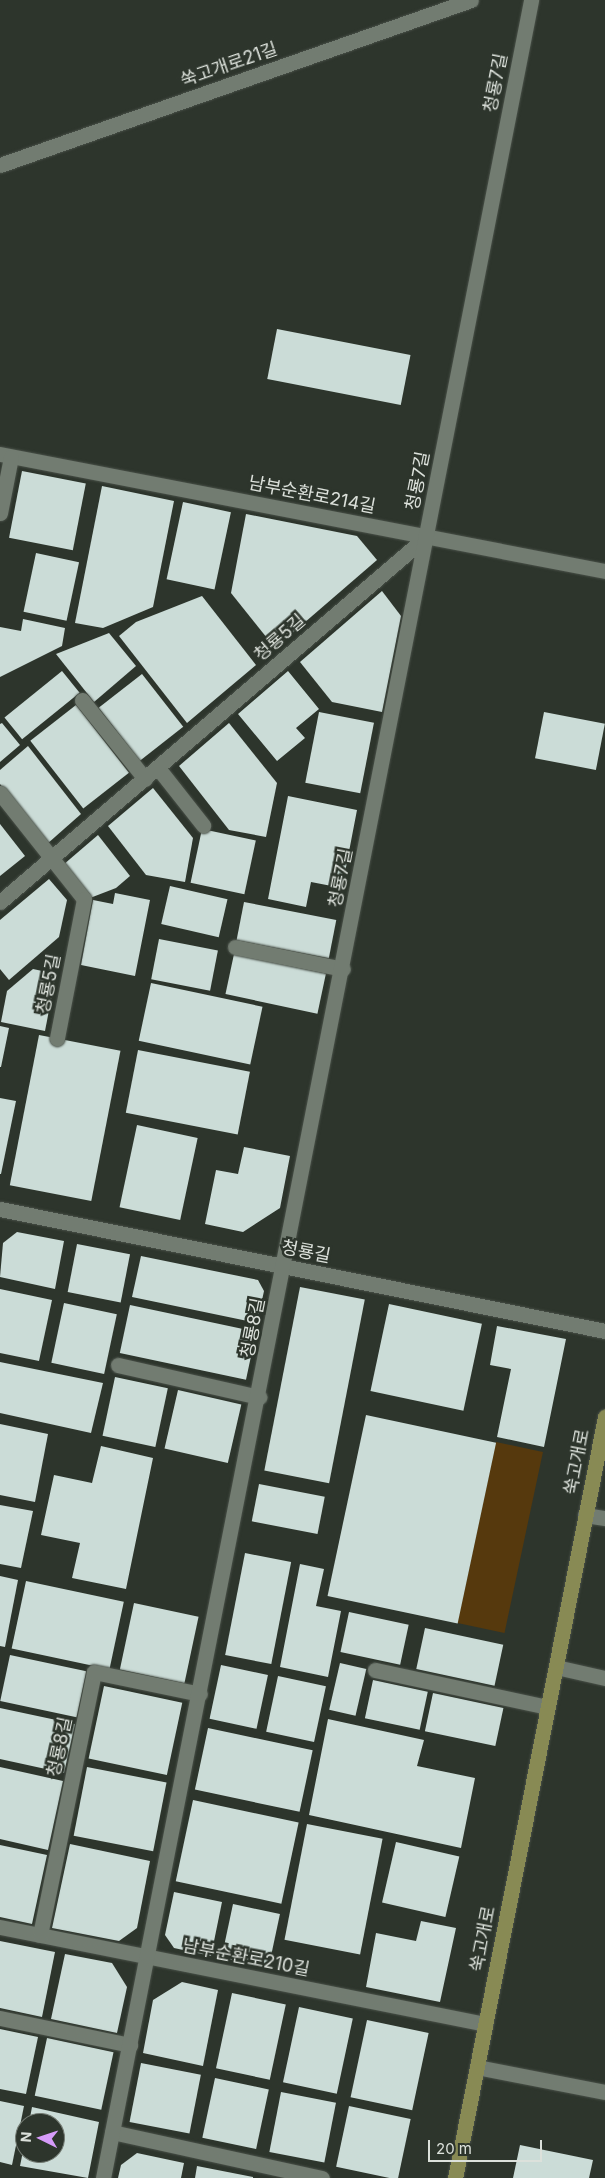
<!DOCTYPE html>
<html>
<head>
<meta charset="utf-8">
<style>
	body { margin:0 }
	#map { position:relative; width:605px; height:2178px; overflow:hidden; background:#2d352c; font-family:Inter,"Noto Sans KR",sans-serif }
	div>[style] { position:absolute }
	.green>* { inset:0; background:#56390d; transform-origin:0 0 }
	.building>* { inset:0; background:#cbdcd7; transform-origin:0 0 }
	.roads { filter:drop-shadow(0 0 1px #495048) drop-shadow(0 0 1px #495048) }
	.minor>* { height:15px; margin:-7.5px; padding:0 7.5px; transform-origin:7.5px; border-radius:7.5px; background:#727c71 }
	.major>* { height:15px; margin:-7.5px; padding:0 7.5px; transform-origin:7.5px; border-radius:7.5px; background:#888a54 }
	span { translate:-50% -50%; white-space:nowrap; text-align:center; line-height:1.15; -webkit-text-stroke:5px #2d352c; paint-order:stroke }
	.street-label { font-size:18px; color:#dce1db }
	.north { position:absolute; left:15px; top:2113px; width:50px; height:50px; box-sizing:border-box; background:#2d352c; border:1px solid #737a72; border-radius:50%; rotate:274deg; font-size:14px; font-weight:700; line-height:20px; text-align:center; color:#dce1db }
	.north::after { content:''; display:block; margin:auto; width:18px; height:22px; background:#d69bf9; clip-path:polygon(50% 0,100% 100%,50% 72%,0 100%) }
	.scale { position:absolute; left:428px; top:2140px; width:114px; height:22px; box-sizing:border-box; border:2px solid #dce1db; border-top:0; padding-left:6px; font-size:15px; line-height:18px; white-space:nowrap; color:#dce1db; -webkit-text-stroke:4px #2d352c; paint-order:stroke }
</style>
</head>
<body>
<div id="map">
	<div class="green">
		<i style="left:496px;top:1442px;width:48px;height:185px;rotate:12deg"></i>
	</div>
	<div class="building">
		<i style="left:277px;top:329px;width:136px;height:51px;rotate:11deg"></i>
		<i style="left:22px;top:471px;width:65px;height:68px;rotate:11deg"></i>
		<i style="clip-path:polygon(102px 486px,174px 501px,153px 607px,103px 628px,75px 623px)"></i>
		<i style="left:183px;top:502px;width:49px;height:79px;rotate:12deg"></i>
		<i style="clip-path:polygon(246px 514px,357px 536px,377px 560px,275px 648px,231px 593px)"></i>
		<i style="left:36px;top:553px;width:44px;height:60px;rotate:12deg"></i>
		<i style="clip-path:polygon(382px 591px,401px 616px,382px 712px,332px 702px,300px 662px)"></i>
		<i style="clip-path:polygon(202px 596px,256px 665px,187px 723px,119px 636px,136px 622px)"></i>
		<i style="clip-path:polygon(23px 619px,65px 628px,62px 646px,0 677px,0 627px,21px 631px)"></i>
		<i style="clip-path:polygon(109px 633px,136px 666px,94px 702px,56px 654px)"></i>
		<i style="left:62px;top:671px;width:28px;height:74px;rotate:51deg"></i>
		<i style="clip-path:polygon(288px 671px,319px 709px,296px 728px,305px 738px,277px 761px,238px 714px)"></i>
		<i style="left:142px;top:674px;width:67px;height:55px;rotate:52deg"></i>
		<i style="left:76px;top:705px;width:86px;height:58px;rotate:52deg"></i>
		<i style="left:319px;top:712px;width:56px;height:72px;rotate:11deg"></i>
		<i style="left:544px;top:712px;width:62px;height:47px;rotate:11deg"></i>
		<i style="clip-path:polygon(2px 723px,20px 745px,0 762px,0 724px)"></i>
		<i style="clip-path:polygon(229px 723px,277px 783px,266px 837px,229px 830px,179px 766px)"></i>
		<i style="clip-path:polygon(28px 746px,81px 814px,47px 844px,0 784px,0 770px)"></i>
		<i style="clip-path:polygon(153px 788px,193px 838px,185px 882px,146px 875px,108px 826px)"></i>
		<i style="clip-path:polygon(288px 796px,357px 810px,342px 888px,311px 882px,306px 907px,268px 899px)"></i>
		<i style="clip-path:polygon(0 824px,25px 856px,0 876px)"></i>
		<i style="left:202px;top:829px;width:55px;height:55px;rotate:12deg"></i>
		<i style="clip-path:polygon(98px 835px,130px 876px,116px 888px,90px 898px,63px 865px)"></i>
		<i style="clip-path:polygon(49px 879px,67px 900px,59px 937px,9px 980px,0 969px,0 920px)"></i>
		<i style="left:170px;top:886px;width:59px;height:39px;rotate:13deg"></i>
		<i style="clip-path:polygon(115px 893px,150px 900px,135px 976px,81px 965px,93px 900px,113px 904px)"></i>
		<i style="left:244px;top:902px;width:94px;height:39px;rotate:11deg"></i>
		<i style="left:159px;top:939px;width:60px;height:41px;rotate:11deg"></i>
		<i style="left:234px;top:954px;width:94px;height:41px;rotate:12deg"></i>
		<i style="clip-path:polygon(33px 969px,56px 974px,45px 1031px,1px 1022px,7px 991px)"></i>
		<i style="left:151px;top:983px;width:114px;height:59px;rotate:12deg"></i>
		<i style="clip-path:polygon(0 1026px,9px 1028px,1px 1067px,0 1067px)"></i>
		<i style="left:39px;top:1035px;width:83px;height:153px;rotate:11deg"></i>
		<i style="left:138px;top:1050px;width:114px;height:64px;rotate:11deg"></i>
		<i style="clip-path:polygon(0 1098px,16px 1101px,1px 1174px,0 1174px)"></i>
		<i style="left:137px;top:1125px;width:62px;height:84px;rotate:12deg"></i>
		<i style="clip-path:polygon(244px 1147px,290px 1156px,280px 1208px,243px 1232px,205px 1224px,216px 1170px,238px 1174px)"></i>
		<i style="clip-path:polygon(17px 1232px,64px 1241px,55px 1289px,0 1277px,3px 1243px)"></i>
		<i style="left:77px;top:1244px;width:54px;height:49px;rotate:11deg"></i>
		<i style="clip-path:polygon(141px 1256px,258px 1280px,264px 1291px,257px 1323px,132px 1297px)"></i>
		<i style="left:300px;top:1287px;width:66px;height:187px;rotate:11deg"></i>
		<i style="clip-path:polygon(0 1289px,52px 1300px,39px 1361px,0 1353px)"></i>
		<i style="left:64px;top:1303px;width:54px;height:61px;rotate:12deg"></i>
		<i style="left:389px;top:1304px;width:95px;height:89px;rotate:12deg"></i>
		<i style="left:130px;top:1305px;width:129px;height:49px;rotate:12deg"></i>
		<i style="clip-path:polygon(497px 1326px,566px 1339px,544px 1447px,497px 1437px,511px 1369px,490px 1365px)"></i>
		<i style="clip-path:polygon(0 1362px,103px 1383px,91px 1433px,0 1413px)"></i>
		<i style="left:115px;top:1377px;width:54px;height:60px;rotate:12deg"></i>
		<i style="left:178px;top:1390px;width:65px;height:60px;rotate:13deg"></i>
		<i style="left:366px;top:1415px;width:133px;height:185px;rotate:12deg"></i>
		<i style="clip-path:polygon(0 1424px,48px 1434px,35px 1502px,0 1495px)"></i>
		<i style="clip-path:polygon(101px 1446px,153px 1458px,126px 1589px,72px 1578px,80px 1543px,41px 1535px,54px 1475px,92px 1483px)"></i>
		<i style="left:259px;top:1484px;width:67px;height:38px;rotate:11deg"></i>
		<i style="clip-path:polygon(0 1505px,33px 1511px,21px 1568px,0 1564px)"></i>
		<i style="left:245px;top:1553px;width:47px;height:104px;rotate:11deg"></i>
		<i style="clip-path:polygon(300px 1564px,324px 1569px,316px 1606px,341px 1611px,328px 1677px,280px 1667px)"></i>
		<i style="clip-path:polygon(0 1576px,18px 1580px,5px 1647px,0 1646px)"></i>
		<i style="left:26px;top:1581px;width:100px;height:69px;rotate:12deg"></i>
		<i style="left:134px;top:1603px;width:66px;height:68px;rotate:12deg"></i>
		<i style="left:349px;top:1612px;width:61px;height:41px;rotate:12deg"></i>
		<i style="left:425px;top:1628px;width:80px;height:42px;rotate:12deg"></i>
		<i style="left:10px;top:1655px;width:78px;height:47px;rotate:12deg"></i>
		<i style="left:340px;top:1663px;width:27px;height:48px;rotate:13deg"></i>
		<i style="left:221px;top:1665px;width:48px;height:55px;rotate:12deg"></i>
		<i style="left:278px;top:1676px;width:49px;height:57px;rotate:12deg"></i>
		<i style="left:373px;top:1680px;width:56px;height:39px;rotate:12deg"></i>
		<i style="left:104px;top:1686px;width:80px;height:74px;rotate:12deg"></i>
		<i style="left:433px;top:1693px;width:72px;height:39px;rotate:12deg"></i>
		<i style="clip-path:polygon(0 1708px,75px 1724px,64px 1773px,0 1759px)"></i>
		<i style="clip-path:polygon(328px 1719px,424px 1740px,417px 1766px,475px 1778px,461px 1848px,309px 1815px)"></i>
		<i style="left:208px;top:1728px;width:107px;height:63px;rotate:12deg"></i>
		<i style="clip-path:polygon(0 1767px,63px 1781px,48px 1850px,0 1839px)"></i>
		<i style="left:87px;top:1767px;width:81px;height:70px;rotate:11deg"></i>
		<i style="left:193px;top:1800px;width:108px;height:83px;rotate:12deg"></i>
		<i style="left:307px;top:1824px;width:77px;height:118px;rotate:11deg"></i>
		<i style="left:396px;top:1842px;width:65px;height:62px;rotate:13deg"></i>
		<i style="clip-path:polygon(70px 1844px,150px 1861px,137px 1928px,119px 1941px,52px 1928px)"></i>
		<i style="clip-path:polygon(0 1845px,47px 1855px,32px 1924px,0 1917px)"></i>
		<i style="clip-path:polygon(174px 1892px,222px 1902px,211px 1956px,174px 1948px,165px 1935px)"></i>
		<i style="left:233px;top:1904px;width:48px;height:55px;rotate:12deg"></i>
		<i style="clip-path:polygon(421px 1921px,456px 1928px,440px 2002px,366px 1987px,376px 1933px,416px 1941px)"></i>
		<i style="clip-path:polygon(0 1941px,55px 1952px,42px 2017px,0 2008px)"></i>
		<i style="clip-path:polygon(65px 1954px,112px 1963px,127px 1987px,117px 2033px,51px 2019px)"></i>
		<i style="clip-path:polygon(182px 1982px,218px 1990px,203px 2066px,143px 2053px,153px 2000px)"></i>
		<i style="left:232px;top:1993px;width:55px;height:77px;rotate:12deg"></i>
		<i style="left:299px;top:2007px;width:55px;height:77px;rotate:12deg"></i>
		<i style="left:367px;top:2020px;width:63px;height:79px;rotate:12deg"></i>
		<i style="clip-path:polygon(0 2029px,38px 2037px,26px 2094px,0 2089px)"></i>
		<i style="left:47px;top:2038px;width:68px;height:59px;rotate:12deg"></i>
		<i style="left:141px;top:2063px;width:61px;height:60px;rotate:11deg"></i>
		<i style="left:215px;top:2078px;width:55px;height:61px;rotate:12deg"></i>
		<i style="left:281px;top:2092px;width:56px;height:61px;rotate:11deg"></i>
		<i style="clip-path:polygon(0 2101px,24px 2106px,12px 2165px,0 2162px)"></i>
		<i style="left:349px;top:2106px;width:63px;height:62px;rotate:12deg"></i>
		<i style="clip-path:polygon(32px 2107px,99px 2122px,88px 2178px,20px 2166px,24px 2146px,25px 2153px,55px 2153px,55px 2123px,29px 2123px)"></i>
		<i style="clip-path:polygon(520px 2145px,593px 2160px,589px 2178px,513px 2178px)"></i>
		<i style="clip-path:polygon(137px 2153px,184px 2163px,181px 2178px,118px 2178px,121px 2165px)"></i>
		<i style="clip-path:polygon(197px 2166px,253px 2177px,253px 2178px,195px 2178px)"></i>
	</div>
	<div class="roads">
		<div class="minor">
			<i style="left:0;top:165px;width:499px;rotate:-19.3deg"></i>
			<i style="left:0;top:454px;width:616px;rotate:10.95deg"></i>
			<i style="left:0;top:513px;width:57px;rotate:-78.9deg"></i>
			<i style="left:82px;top:700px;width:101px;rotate:51.4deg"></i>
			<i style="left:158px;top:768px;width:73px;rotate:51.7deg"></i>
			<i style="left:0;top:793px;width:135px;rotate:51.6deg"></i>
			<i style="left:84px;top:899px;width:142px;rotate:101deg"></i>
			<i style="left:0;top:902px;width:562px;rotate:-40.6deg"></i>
			<i style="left:235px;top:947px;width:110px;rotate:11.5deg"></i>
			<i style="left:0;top:1209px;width:617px;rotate:11.4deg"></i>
			<i style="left:118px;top:1365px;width:145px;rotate:12.8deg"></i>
			<i style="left:585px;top:1515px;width:20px;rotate:9deg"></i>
			<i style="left:556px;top:1667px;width:50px;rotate:12.7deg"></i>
			<i style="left:375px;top:1670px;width:176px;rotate:12.1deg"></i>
			<i style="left:0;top:1927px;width:495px;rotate:11.3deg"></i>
			<i style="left:40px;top:1935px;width:268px;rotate:-78.4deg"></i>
			<i style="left:94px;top:1672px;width:108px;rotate:11.7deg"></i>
			<i style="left:0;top:2018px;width:133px;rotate:11.7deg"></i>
			<i style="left:477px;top:2067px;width:130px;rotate:11.1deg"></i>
			<i style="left:112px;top:2132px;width:215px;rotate:12.4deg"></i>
			<i style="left:103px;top:2178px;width:2220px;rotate:-78.88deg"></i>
		</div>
		<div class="major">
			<i style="left:455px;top:2178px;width:776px;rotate:-78.85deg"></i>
		</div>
	</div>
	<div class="street-label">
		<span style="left:229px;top:65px;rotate:-19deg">쑥고개로21길</span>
		<span style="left:496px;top:83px;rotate:-79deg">청룡7길</span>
		<span style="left:418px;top:481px;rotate:-79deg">청룡7길</span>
		<span style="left:312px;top:495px;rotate:11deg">남부순환로214길</span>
		<span style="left:280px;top:638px;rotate:-41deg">청룡5길</span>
		<span style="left:341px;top:878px;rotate:-79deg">청룡7길</span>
		<span style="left:49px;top:984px;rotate:-79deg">청룡5길</span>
		<span style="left:306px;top:1252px;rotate:11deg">청룡길</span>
		<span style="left:253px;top:1328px;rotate:-79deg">청룡8길</span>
		<span style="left:577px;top:1462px;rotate:-79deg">쑥고개로</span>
		<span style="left:60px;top:1747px;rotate:-78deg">청룡8길</span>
		<span style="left:483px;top:1939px;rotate:-79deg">쑥고개로</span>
		<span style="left:246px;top:1958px;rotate:11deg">남부순환로210길</span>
	</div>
	<div class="north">N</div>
	<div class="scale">20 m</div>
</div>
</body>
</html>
